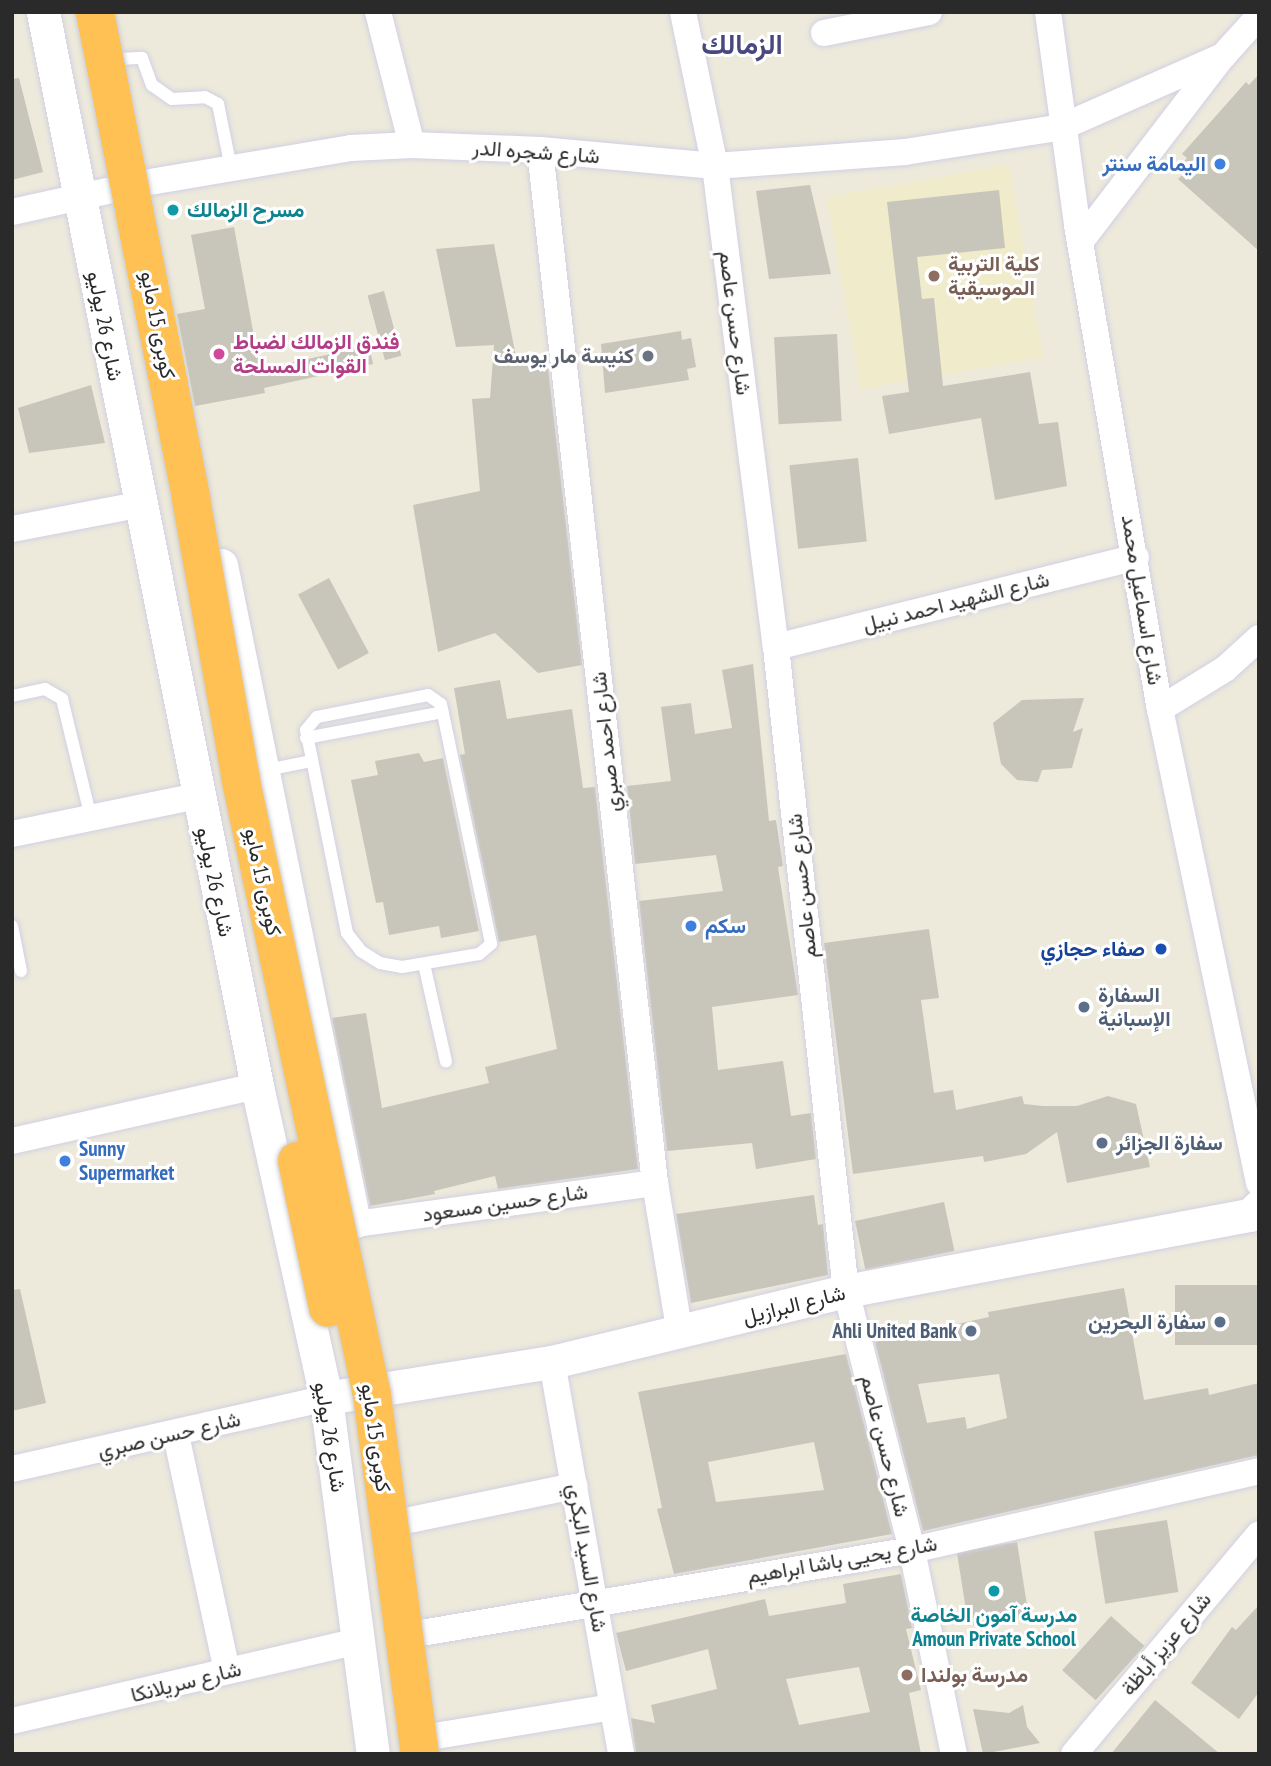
<!DOCTYPE html>
<html>
<head>
<meta charset="utf-8">
<style>
	body { margin:0 }
	#map { position:relative; width:1271px; height:1766px; overflow:hidden; background:#ede9db; font-family:"PT Sans Narrow",Vazirmatn,sans-serif }
	div>[style] { position:absolute }
	.education>* { inset:0; background:#f0ebca; transform-origin:0 0 }
	.building>* { inset:0; background:#c8c6ba; transform-origin:0 0 }
	.roads { filter:drop-shadow(0 0 2px #d1d0e4) drop-shadow(0 0 2px #d1d0e4) }
	.service>* { height:12px; margin:-6px; padding:0 6px; transform-origin:6px; border-radius:6px; background:#fff }
	.minor>* { height:26px; margin:-13px; padding:0 13px; transform-origin:13px; border-radius:13px; background:#fff }
	.tertiary>* { height:33px; margin:-16.5px; padding:0 16.5px; transform-origin:16.5px; border-radius:16.5px; background:#fff }
	.bridges { filter:drop-shadow(0 0 2px #ccc) drop-shadow(0 0 2px #ccc) }
	.motorway-bridge>* { height:38px; margin:-19px; padding:0 19px; transform-origin:19px; border-radius:19px; background:#ffc054 }
	.dots>* { width:19px; height:19px; translate:-50% -50%; box-sizing:border-box; border:4px solid #fff; border-radius:50% }
	span { translate:-50% -50%; white-space:nowrap; text-align:center; line-height:1.15; -webkit-text-stroke:6px #fff; paint-order:stroke }
	.street-label { font-size:21px; color:#2a2a2a }
	.shop-label { font-size:21px; color:#366cbe; font-weight:700 }
	.right { translate:-100% -50%; text-align:right }
	.left { translate:0 -50%; text-align:left }
	.culture-label { font-size:21px; color:#0d838f; font-weight:700 }
	.education-label { font-size:21px; color:#785e54; font-weight:700 }
	.hotel-label { font-size:21px; color:#b23c85; font-weight:700 }
	.worship-label { font-size:21px; color:#5b616d; font-weight:700 }
	.transit-label { font-size:21px; color:#164399; font-weight:700 }
	.service-label { font-size:21px; color:#4e5e75; font-weight:700 }
	.district-label { font-size:28px; color:#49487e; font-weight:700 }
	.frame { position:absolute; inset:0; border:14px solid #2a2a2a; pointer-events:none }
</style>
</head>
<body>
<div id="map">
	<div class="education">
		<i style="left:1009px;top:165px;width:195px;height:185px;rotate:80deg"></i>
	</div>
	<div class="building">
		<i style="clip-path:polygon(1259px 74px,1259px 251px,1178px 179px,1183px 174px,1178px 169px,1187px 158px,1182px 154px,1246px 82px,1249px 85px)"></i>
		<i style="clip-path:polygon(19px 78px,43px 172px,12px 180px,12px 79px)"></i>
		<i style="clip-path:polygon(810px 185px,831px 274px,769px 279px,756px 191px)"></i>
		<i style="clip-path:polygon(999px 190px,1005px 248px,917px 257px,922px 299px,934px 298px,943px 386px,1030px 372px,1039px 424px,1058px 422px,1067px 486px,995px 500px,981px 418px,889px 434px,882px 396px,909px 392px,887px 202px)"></i>
		<i style="clip-path:polygon(234px 227px,260px 369px,369px 346px,373px 364px,264px 388px,265px 393px,195px 406px,177px 314px,205px 309px,191px 235px)"></i>
		<i style="clip-path:polygon(494px 244px,517px 362px,547px 358px,582px 665px,538px 673px,495px 633px,438px 652px,413px 505px,480px 491px,472px 399px,490px 398px,494px 345px,456px 347px,436px 249px)"></i>
		<i style="left:384px;top:291px;width:67px;height:17px;rotate:75deg"></i>
		<i style="clip-path:polygon(681px 331px,682px 340px,691px 338px,696px 367px,687px 369px,689px 380px,605px 393px,601px 344px)"></i>
		<i style="left:837px;top:334px;width:87px;height:63px;rotate:87deg"></i>
		<i style="clip-path:polygon(91px 385px,105px 443px,29px 453px,18px 408px)"></i>
		<i style="left:858px;top:458px;width:84px;height:69px;rotate:84deg"></i>
		<i style="left:329px;top:578px;width:85px;height:35px;rotate:62deg"></i>
		<i style="clip-path:polygon(753px 664px,769px 821px,776px 820px,783px 866px,778px 867px,798px 995px,712px 1007px,718px 1070px,783px 1061px,791px 1116px,811px 1113px,816px 1159px,756px 1169px,752px 1143px,667px 1151px,639px 901px,723px 891px,716px 855px,635px 864px,627px 786px,671px 781px,661px 707px,691px 703px,695px 734px,732px 728px,722px 670px)"></i>
		<i style="clip-path:polygon(500px 680px,507px 719px,572px 709px,583px 788px,595px 787px,638px 1169px,498px 1189px,495px 1176px,434px 1191px,435px 1194px,370px 1206px,332px 1018px,366px 1013px,382px 1108px,489px 1083px,485px 1067px,557px 1049px,536px 935px,499px 942px,460px 755px,465px 754px,454px 688px)"></i>
		<i style="clip-path:polygon(1084px 698px,1073px 732px,1083px 728px,1072px 768px,1042px 770px,1038px 782px,1017px 780px,1001px 764px,993px 723px,1022px 700px)"></i>
		<i style="clip-path:polygon(419px 753px,424px 762px,443px 758px,479px 931px,441px 938px,439px 926px,389px 935px,383px 902px,376px 903px,351px 780px,378px 775px,375px 761px)"></i>
		<i style="clip-path:polygon(929px 929px,939px 998px,921px 1000px,934px 1093px,953px 1090px,956px 1110px,1022px 1096px,1024px 1104px,1043px 1106px,1077px 1106px,1108px 1096px,1136px 1104px,1150px 1167px,1067px 1183px,1057px 1132px,1026px 1154px,984px 1162px,983px 1156px,853px 1174px,824px 943px)"></i>
		<i style="clip-path:polygon(814px 1195px,818px 1225px,823px 1224px,828px 1275px,691px 1303px,676px 1214px)"></i>
		<i style="left:944px;top:1202px;width:50px;height:91px;rotate:78deg"></i>
		<i style="left:1259px;top:1285px;width:60px;height:84px;rotate:90deg"></i>
		<i style="clip-path:polygon(evenodd,1124px 1288px,1144px 1400px,1208px 1388px,1209px 1395px,1259px 1383px,1259px 1455px,923px 1531px,875px 1342px,989px 1317px,988px 1312px,1124px 1288px,999px 1374px,1007px 1418px,967px 1429px,965px 1417px,927px 1423px,918px 1384px,999px 1374px)"></i>
		<i style="clip-path:polygon(20px 1289px,46px 1403px,12px 1411px,12px 1290px)"></i>
		<i style="clip-path:polygon(evenodd,846px 1354px,892px 1534px,674px 1574px,657px 1509px,662px 1508px,638px 1392px,846px 1354px,814px 1442px,824px 1490px,716px 1502px,708px 1462px,814px 1442px)"></i>
		<i style="left:1167px;top:1520px;width:73px;height:74px;rotate:81deg"></i>
		<i style="left:1017px;top:1542px;width:75px;height:61px;rotate:81deg"></i>
		<i style="clip-path:polygon(evenodd,901px 1574px,912px 1628px,906px 1629px,921px 1690px,909px 1693px,921px 1754px,636px 1754px,631px 1718px,655px 1723px,651px 1705px,717px 1689px,708px 1649px,626px 1671px,616px 1633px,765px 1599px,769px 1616px,846px 1603px,843px 1584px,901px 1574px,859px 1667px,870px 1712px,799px 1725px,786px 1679px,859px 1667px)"></i>
		<i style="clip-path:polygon(1259px 1605px,1259px 1692px,1239px 1719px,1191px 1683px,1232px 1627px,1236px 1630px)"></i>
		<i style="left:1111px;top:1616px;width:45px;height:73px;rotate:42deg"></i>
		<i style="clip-path:polygon(1155px 1700px,1220px 1754px,1111px 1754px)"></i>
		<i style="clip-path:polygon(1023px 1705px,1027px 1727px,1040px 1743px,983px 1754px,973px 1709px,1009px 1713px)"></i>
	</div>
	<div class="roads">
		<div class="service">
			<i style="left:120px;top:59px;width:22px;rotate:-3deg"></i>
			<i style="left:142px;top:58px;width:29px;rotate:70deg"></i>
			<i style="left:152px;top:85px;width:24px;rotate:35deg"></i>
			<i style="left:172px;top:99px;width:33px;rotate:-3deg"></i>
			<i style="left:205px;top:97px;width:15px;rotate:28deg"></i>
			<i style="left:218px;top:104px;width:65px;rotate:78.5deg"></i>
			<i style="left:428px;top:695px;width:16px;rotate:35deg"></i>
			<i style="left:441px;top:704px;width:245px;rotate:78.2deg"></i>
			<i style="left:491px;top:944px;width:16px;rotate:140deg"></i>
			<i style="left:479px;top:954px;width:78px;rotate:170.4deg"></i>
			<i style="left:402px;top:967px;width:22px;rotate:-170deg"></i>
			<i style="left:380px;top:963px;width:22px;rotate:-148deg"></i>
			<i style="left:361px;top:951px;width:23px;rotate:-128deg"></i>
			<i style="left:347px;top:933px;width:207px;rotate:-101.4deg"></i>
			<i style="left:306px;top:730px;width:17px;rotate:-50deg"></i>
			<i style="left:317px;top:717px;width:113px;rotate:-11.2deg"></i>
			<i style="left:12px;top:696px;width:34px;rotate:-12deg"></i>
			<i style="left:45px;top:689px;width:20px;rotate:30deg"></i>
			<i style="left:62px;top:699px;width:122px;rotate:76.3deg"></i>
			<i style="left:306px;top:738px;width:139px;rotate:-10.7deg"></i>
			<i style="left:262px;top:771px;width:50px;rotate:-11.5deg"></i>
			<i style="left:12px;top:926px;width:46px;rotate:78.7deg"></i>
			<i style="left:424px;top:964px;width:100px;rotate:77.3deg"></i>
		</div>
		<div class="minor">
			<i style="left:378px;top:12px;width:137px;rotate:75.7deg"></i>
			<i style="left:683px;top:12px;width:157px;rotate:78.3deg"></i>
			<i style="left:715px;top:166px;width:485px;rotate:82.8deg"></i>
			<i style="left:776px;top:647px;width:648px;rotate:83.8deg"></i>
			<i style="left:846px;top:1291px;width:267px;rotate:75.7deg"></i>
			<i style="left:912px;top:1550px;width:208px;rotate:78.4deg"></i>
			<i style="left:1048px;top:12px;width:215px;rotate:82.2deg"></i>
			<i style="left:1077px;top:225px;width:491px;rotate:80.3deg"></i>
			<i style="left:1160px;top:709px;width:484px;rotate:78.2deg"></i>
			<i style="left:824px;top:33px;width:107px;rotate:-11.3deg"></i>
			<i style="left:540px;top:150px;width:1039px;rotate:83.65deg"></i>
			<i style="left:655px;top:1183px;width:153px;rotate:80.6deg"></i>
			<i style="left:12px;top:212px;width:135px;rotate:-12.4deg"></i>
			<i style="left:144px;top:183px;width:210px;rotate:-9.6deg"></i>
			<i style="left:351px;top:148px;width:61px;rotate:-2.8deg"></i>
			<i style="left:412px;top:145px;width:128px;rotate:2.2deg"></i>
			<i style="left:540px;top:150px;width:176px;rotate:5.2deg"></i>
			<i style="left:715px;top:166px;width:191px;rotate:-4.2deg"></i>
			<i style="left:905px;top:152px;width:159px;rotate:-9deg"></i>
			<i style="left:1062px;top:127px;width:176px;rotate:-23.8deg"></i>
			<i style="left:1223px;top:56px;width:54px;rotate:-48deg"></i>
			<i style="left:1080px;top:242px;width:233px;rotate:-52.5deg"></i>
			<i style="left:12px;top:529px;width:128px;rotate:-10.8deg"></i>
			<i style="left:776px;top:647px;width:371px;rotate:-14deg"></i>
			<i style="left:1160px;top:709px;width:76px;rotate:-31.6deg"></i>
			<i style="left:1225px;top:669px;width:46px;rotate:-42.4deg"></i>
			<i style="left:12px;top:834px;width:189px;rotate:-11.6deg"></i>
			<i style="left:12px;top:1141px;width:251px;rotate:-12.7deg"></i>
			<i style="left:355px;top:1224px;width:303px;rotate:-7.8deg"></i>
			<i style="left:552px;top:1362px;width:398px;rotate:80deg"></i>
			<i style="left:176px;top:1435px;width:241px;rotate:77.8deg"></i>
			<i style="left:12px;top:1469px;width:322px;rotate:-12.7deg"></i>
			<i style="left:405px;top:1521px;width:173px;rotate:-11.7deg"></i>
			<i style="left:421px;top:1633px;width:498px;rotate:-9.6deg"></i>
			<i style="left:912px;top:1550px;width:356px;rotate:-12.8deg"></i>
			<i style="left:12px;top:1721px;width:356px;rotate:-13deg"></i>
			<i style="left:435px;top:1736px;width:180px;rotate:-9.3deg"></i>
			<i style="left:1074px;top:1754px;width:287px;rotate:-49.9deg"></i>
		</div>
		<div class="tertiary">
			<i style="left:43px;top:12px;width:1095px;rotate:78.73deg"></i>
			<i style="left:257px;top:1086px;width:320px;rotate:77.5deg"></i>
			<i style="left:326px;top:1398px;width:359px;rotate:82.5deg"></i>
			<i style="left:221px;top:565px;width:670px;rotate:78.56deg"></i>
			<i style="left:326px;top:1398px;width:229px;rotate:-9.1deg"></i>
			<i style="left:552px;top:1362px;width:302px;rotate:-13.6deg"></i>
			<i style="left:846px;top:1291px;width:411px;rotate:-10.7deg"></i>
			<i style="left:1250px;top:1215px;width:13px;rotate:-45deg"></i>
		</div>
	</div>
	<div class="bridges">
		<div class="motorway-bridge">
			<i style="left:95px;top:12px;width:496px;rotate:78.8deg"></i>
			<i style="left:191px;top:499px;width:286px;rotate:79.9deg"></i>
			<i style="left:241px;top:781px;width:628px;rotate:77.96deg"></i>
			<i style="left:372px;top:1395px;width:362px;rotate:82.4deg"></i>
			<i style="left:297px;top:1161px;width:150px;rotate:78.1deg"></i>
		</div>
	</div>
	<div class="dots">
		<i style="left:1220px;top:164px;background:#3f7fe0"></i>
		<i style="left:173px;top:210px;background:#0f9aa8"></i>
		<i style="left:934px;top:276px;background:#8d6e63"></i>
		<i style="left:219px;top:354px;background:#d1479c"></i>
		<i style="left:648px;top:356px;background:#6b7280"></i>
		<i style="left:691px;top:926px;background:#3f7fe0"></i>
		<i style="left:1161px;top:949px;background:#1a4fb4"></i>
		<i style="left:1084px;top:1007px;background:#5c6f8a"></i>
		<i style="left:1102px;top:1143px;background:#5c6f8a"></i>
		<i style="left:65px;top:1161px;background:#3f7fe0"></i>
		<i style="left:1220px;top:1322px;background:#5c6f8a"></i>
		<i style="left:971px;top:1331px;background:#5c6f8a"></i>
		<i style="left:994px;top:1591px;background:#0f9aa8"></i>
		<i style="left:907px;top:1675px;background:#8d6e63"></i>
	</div>
	<div class="street-label">
		<span style="left:536px;top:152px;rotate:4deg">شارع شجره الدر</span>
		<span style="left:735px;top:323px;rotate:83deg">شارع حسن عاصم</span>
		<span style="left:158px;top:325px;rotate:79deg">كوبرى 15 مايو</span>
		<span style="left:105px;top:326px;rotate:79deg">شارع 26 يوليو</span>
		<span style="left:1142px;top:600px;rotate:81deg">شارع اسماعيل محمد</span>
		<span style="left:956px;top:602px;rotate:-14deg">شارع الشهيد احمد نبيل</span>
		<span style="left:606px;top:742px;rotate:-96deg">شارع احمد صبري</span>
		<span style="left:215px;top:882px;rotate:78deg">شارع 26 يوليو</span>
		<span style="left:263px;top:882px;rotate:78deg">كوبرى 15 مايو</span>
		<span style="left:802px;top:886px;rotate:-96deg">شارع حسن عاصم</span>
		<span style="left:505px;top:1203px;rotate:-8deg">شارع حسين مسعود</span>
		<span style="left:794px;top:1305px;rotate:-14deg">شارع البرازيل</span>
		<span style="left:169px;top:1435px;rotate:-13deg">شارع حسن صبري</span>
		<span style="left:330px;top:1437px;rotate:81deg">شارع 26 يوليو</span>
		<span style="left:376px;top:1438px;rotate:82deg">كوبرى 15 مايو</span>
		<span style="left:885px;top:1446px;rotate:76deg">شارع حسن عاصم</span>
		<span style="left:587px;top:1558px;rotate:80deg">شارع السيد البكري</span>
		<span style="left:842px;top:1560px;rotate:-10deg">شارع يحيى باشا ابراهيم</span>
		<span style="left:1166px;top:1644px;rotate:-50deg">شارع عزيز أباظة</span>
		<span style="left:186px;top:1682px;rotate:-14deg">شارع سريلانكا</span>
	</div>
	<div class="shop-label">
		<span class="right" style="left:1206px;top:164px">اليمامة سنتر</span>
		<span class="left" style="left:705px;top:926px">سكم</span>
		<span class="left" style="left:79px;top:1161px">Sunny<br>Supermarket</span>
	</div>
	<div class="culture-label">
		<span class="left" style="left:187px;top:210px">مسرح الزمالك</span>
		<span style="left:994px;top:1627px">مدرسة آمون الخاصة<br>Amoun Private School</span>
	</div>
	<div class="education-label">
		<span class="left" style="left:948px;top:276px">كلية التربية<br>الموسيقية</span>
		<span class="left" style="left:921px;top:1675px">مدرسة بولندا</span>
	</div>
	<div class="hotel-label">
		<span class="left" style="left:233px;top:354px">فندق الزمالك لضباط<br>القوات المسلحة</span>
	</div>
	<div class="worship-label">
		<span class="right" style="left:634px;top:356px">كنيسة مار يوسف</span>
	</div>
	<div class="transit-label">
		<span class="right" style="left:1145px;top:949px">صفاء حجازي</span>
	</div>
	<div class="service-label">
		<span class="left" style="left:1098px;top:1007px">السفارة<br>الإسبانية</span>
		<span class="left" style="left:1116px;top:1143px">سفارة الجزائر</span>
		<span class="right" style="left:1206px;top:1322px">سفارة البحرين</span>
		<span class="right" style="left:957px;top:1331px">Ahli United Bank</span>
	</div>
	<div class="district-label">
		<span style="left:742px;top:44px">الزمالك</span>
	</div>
	<div class="frame"></div>
</div>
</body>
</html>
